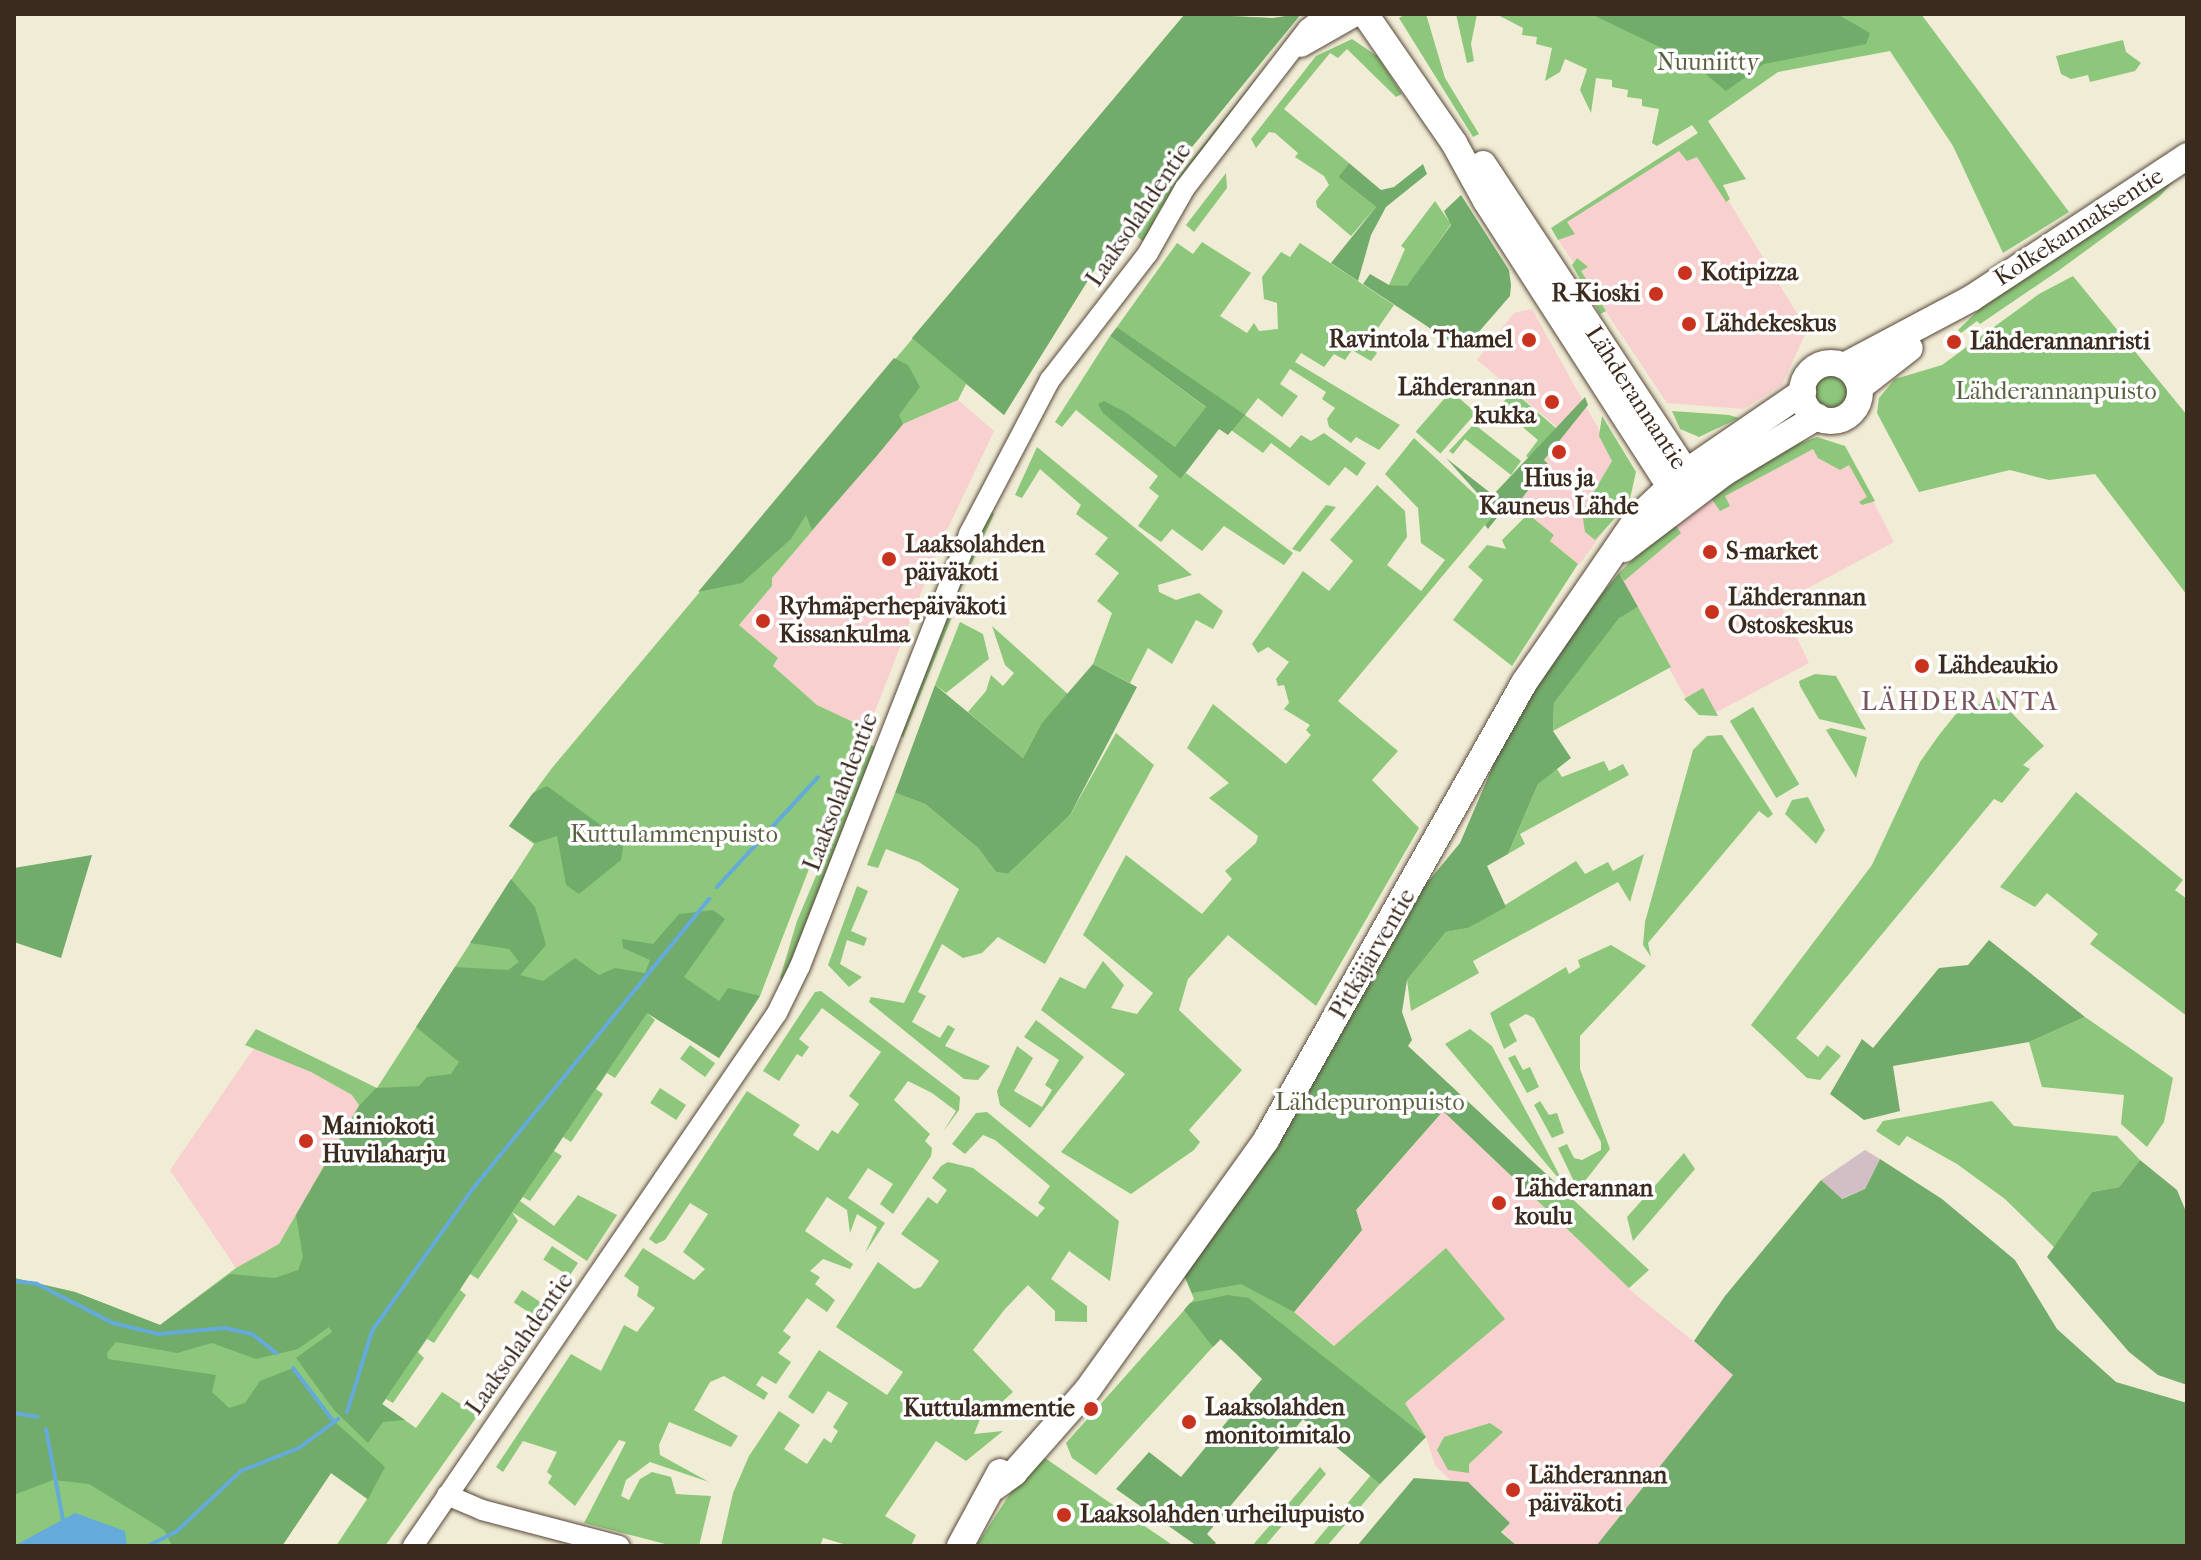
<!DOCTYPE html>
<html>
<head>
<meta charset="utf-8">
<style>
	body { margin:0 }
	#map { position:relative; width:2201px; height:1560px; overflow:hidden; background:#f1ecd5; font-family:"IM FELL French Canon",serif }
	div>[style] { position:absolute }
	.built>* { inset:0; background:#f7d0cf }
	.industrial>* { inset:0; background:#d2bec5 }
	.green>* { inset:0; background:#8dc77b; transform-origin:0 0 }
	.round { border-radius:50% }
	.forest>* { inset:0; background:#72ac6b }
	.water>* { inset:0; background:#64aada }
	.stream>* { height:4px; margin:-2px; padding:0 2px; transform-origin:2px; border-radius:2px; background:#64aada }
	.roads { filter:drop-shadow(0 0 2px #564739) drop-shadow(0 0 2px #564739) }
	.minor>* { height:20px; margin:-10px; padding:0 10px; transform-origin:10px; border-radius:10px; background:#fff }
	.major>* { height:26px; margin:-13px; padding:0 13px; transform-origin:13px; border-radius:13px; background:#fff }
	.major>.ring { margin:-13px; padding:0; box-sizing:content-box; background:none; border:26px solid #fff; border-radius:50% }
	.dots>* { width:22px; height:22px; translate:-50% -50%; box-sizing:border-box; border:4px solid #fff; border-radius:50% }
	span { translate:-50% -50%; white-space:nowrap; text-align:center; line-height:1.15; -webkit-text-stroke:7px #fff; paint-order:stroke }
	.park-label { font-size:24px; color:#58613f }
	.street-label { font-size:24px; color:#3b2a1e }
	.poi-label { font-size:24px; color:#3b2a1e; font-weight:700 }
	.left { translate:0 -50%; text-align:left }
	.right { translate:-100% -50%; text-align:right }
	.neighbourhood-label { font-size:26px; color:#78555c; letter-spacing:2px }
	.frame { position:absolute; inset:0; border:16px solid #3b2a1e; pointer-events:none }
</style>
</head>
<body>
<div id="map">
	<div class="built">
		<i style="clip-path:polygon(1691px 139px,1807px 330px,1782px 385px,1744px 409px,1667px 403px,1555px 235px,1554px 226px)"></i>
		<i style="clip-path:polygon(1532px 309px,1630px 486px,1622px 506px,1579px 565px,1550px 541px,1554px 535px,1516px 505px,1563px 432px,1477px 360px,1514px 313px)"></i>
		<i style="clip-path:polygon(958px 400px,994px 431px,939px 547px,868px 729px,817px 705px,773px 666px,778px 659px,739px 625px,772px 586px,772px 578px,903px 424px)"></i>
		<i style="clip-path:polygon(1831px 441px,1847px 450px,1894px 542px,1780px 603px,1809px 663px,1711px 715px,1689px 704px,1617px 574px,1670px 520px,1751px 472px)"></i>
		<i style="clip-path:polygon(254px 1048px,311px 1072px,352px 1095px,360px 1105px,279px 1245px,236px 1268px,170px 1170px)"></i>
		<i style="clip-path:polygon(1443px 1111px,1636px 1295px,1734px 1374px,1596px 1546px,1517px 1546px,1435px 1465px,1426px 1437px,1405px 1403px,1294px 1312px,1362px 1230px,1356px 1211px)"></i>
	</div>
	<div class="industrial">
		<i style="clip-path:polygon(1865px 1150px,1880px 1159px,1865px 1189px,1841px 1199px,1821px 1180px)"></i>
	</div>
	<div class="green">
		<i style="clip-path:polygon(1185px 14px,1273px 18px,1301px 14px,1105px 253px,1004px 415px,966px 384px,958px 400px,903px 424px,772px 578px,772px 586px,739px 625px,778px 658px,773px 666px,817px 705px,868px 729px,856px 747px,760px 996px,719px 1058px,647px 1013px,655px 1020px,615px 1078px,607px 1073px,596px 1089px,603px 1094px,571px 1142px,563px 1137px,554px 1151px,562px 1156px,530px 1201px,523px 1197px,520px 1201px,554px 1226px,578px 1195px,617px 1215px,587px 1261px,512px 1212px,518px 1221px,478px 1279px,470px 1274px,460px 1290px,466px 1295px,434px 1343px,427px 1339px,418px 1352px,424px 1358px,393px 1403px,386px 1399px,382px 1404px,416px 1428px,442px 1392px,478px 1415px,385px 1546px,336px 1546px,367px 1499px,331px 1473px,282px 1546px,14px 1546px,14px 1278px,75px 1292px,160px 1325px,236px 1268px,279px 1244px,359px 1105px,352px 1095px,311px 1072px,245px 1045px,256px 1029px,377px 1088px,534px 844px,509px 826px,552px 768px)"></i>
		<i style="clip-path:polygon(1406px 14px,1426px 14px,1445px 78px,1479px 134px,1473px 137px,1399px 18px)"></i>
		<i style="clip-path:polygon(1456px 14px,1477px 14px,1471px 44px,1474px 61px,1467px 63px)"></i>
		<i style="clip-path:polygon(1496px 14px,1921px 14px,2069px 212px,2003px 253px,1953px 146px,1890px 51px,1778px 72px,1708px 121px,1746px 179px,1723px 185px,1730px 199px,1726px 202px,1697px 157px,1687px 161px,1679px 151px,1567px 222px,1575px 234px,1558px 240px,1551px 228px,1698px 133px,1692px 125px,1657px 146px,1652px 143px,1659px 109px,1642px 106px,1642px 99px,1627px 97px,1628px 90px,1612px 87px,1612px 80px,1596px 78px,1591px 113px,1580px 90px,1587px 69px,1565px 59px,1560px 72px,1545px 81px,1552px 48px,1536px 44px,1537px 37px,1522px 35px,1523px 28px)"></i>
		<i style="clip-path:polygon(1352px 39px,1377px 56px,1402px 94px,1396px 97px,1347px 49px,1338px 58px,1330px 53px,1284px 109px,1349px 163px,1338px 177px,1376px 207px,1351px 236px,1317px 207px,1316px 201px,1329px 185px,1324px 176px,1295px 157px,1298px 153px,1275px 133px,1269px 132px,1256px 148px,1251px 139px,1316px 56px)"></i>
		<i style="clip-path:polygon(2123px 40px,2126px 52px,2141px 63px,2135px 71px,2090px 82px,2088px 75px,2071px 79px,2061px 74px,2056px 56px)"></i>
		<i style="clip-path:polygon(1270px 61px,1160px 209px,1144px 242px,1133px 233px)"></i>
		<i style="clip-path:polygon(2187px 167px,2159px 197px,2058px 271px,1980px 324px,1977px 321px,1961px 333px,1958px 330px,1998px 291px)"></i>
		<i style="clip-path:polygon(1226px 173px,1227px 188px,1194px 232px,1186px 225px)"></i>
		<i style="clip-path:polygon(1435px 201px,1451px 224px,1407px 287px,1389px 285px,1405px 249px,1401px 246px)"></i>
		<i style="clip-path:polygon(1202px 242px,1251px 273px,1220px 316px,1247px 333px,1254px 323px,1259px 331px,1278px 329px,1277px 303px,1264px 299px,1262px 277px,1281px 252px,1290px 257px,1300px 243px,1394px 305px,1366px 345px,1377px 353px,1371px 361px,1352px 350px,1345px 360px,1334px 354px,1324px 367px,1301px 353px,1295px 362px,1400px 425px,1379px 450px,1356px 437px,1351px 443px,1329px 427px,1327px 419px,1335px 408px,1322px 399px,1326px 392px,1290px 369px,1280px 384px,1298px 396px,1282px 417px,1258px 398px,1245px 415px,1290px 448px,1301px 435px,1311px 441px,1324px 433px,1366px 463px,1357px 476px,1345px 467px,1329px 486px,1271px 443px,1263px 453px,1231px 430px,1244px 415px,1117px 327px,1177px 243px,1193px 254px)"></i>
		<i style="clip-path:polygon(1577px 258px,1588px 267px,1581px 271px,1606px 311px,1600px 314px,1572px 265px)"></i>
		<i style="clip-path:polygon(2073px 276px,2187px 415px,2187px 595px,2095px 474px,2049px 480px,2010px 470px,1919px 492px,1877px 413px,1879px 398px,1895px 379px,1942px 365px,2039px 294px)"></i>
		<i style="clip-path:polygon(1110px 336px,1207px 408px,1181px 444px,1175px 447px,1161px 439px,1181px 479px,1186px 473px,1293px 553px,1284px 565px,1224px 526px,1202px 551px,1172px 529px,1161px 542px,1138px 526px,1159px 496px,1149px 488px,1158px 476px,1076px 410px,1062px 427px,1055px 422px)"></i>
		<i class="round" style="left:1815px;top:374px;width:36px;height:36px"></i>
		<i style="left:1451px;top:391px;width:33px;height:54px;rotate:41deg"></i>
		<i style="clip-path:polygon(1513px 391px,1557px 429px,1531px 460px,1526px 456px,1538px 440px,1499px 407px)"></i>
		<i style="clip-path:polygon(1672px 411px,1729px 415px,1739px 418px,1699px 437px,1680px 429px)"></i>
		<i style="clip-path:polygon(1602px 416px,1636px 472px,1629px 503px,1595px 540px,1585px 532px,1582px 512px,1612px 461px,1599px 436px)"></i>
		<i style="clip-path:polygon(1474px 424px,1521px 461px,1511px 475px,1465px 439px,1453px 454px,1449px 451px)"></i>
		<i style="clip-path:polygon(1817px 437px,1845px 446px,1875px 501px,1862px 505px,1859px 502px,1867px 497px,1849px 465px,1840px 470px,1818px 458px,1813px 449px,1725px 496px,1730px 506px,1720px 511px,1711px 498px,1789px 447px)"></i>
		<i style="clip-path:polygon(1414px 438px,1495px 513px,1338px 701px,1398px 751px,1372px 780px,1419px 828px,1316px 1006px,1228px 935px,1188px 979px,1179px 1010px,1242px 1070px,1189px 1130px,1200px 1142px,1194px 1150px,1131px 1194px,1061px 1152px,1125px 1074px,1041px 1010px,1060px 977px,1085px 989px,1103px 961px,1124px 985px,1111px 1008px,1137px 1014px,1153px 993px,1083px 935px,1126px 855px,1202px 914px,1232px 879px,1225px 871px,1256px 843px,1258px 836px,1209px 798px,1229px 783px,1187px 748px,1213px 704px,1286px 764px,1311px 735px,1306px 730px,1310px 725px,1284px 709px,1289px 703px,1284px 685px,1278px 686px,1276px 679px,1289px 662px,1268px 647px,1258px 653px,1252px 644px,1303px 571px,1329px 591px,1353px 561px,1330px 540px,1377px 485px,1405px 511px,1407px 537px,1387px 565px,1421px 591px,1445px 560px,1421px 543px,1418px 508px,1385px 474px)"></i>
		<i style="clip-path:polygon(1037px 447px,1192px 575px,1158px 585px,1159px 592px,1176px 600px,1199px 593px,1223px 611px,1213px 629px,1196px 620px,1172px 664px,1148px 648px,1130px 683px,1093px 664px,1112px 613px,1097px 601px,1119px 573px,1095px 554px,1108px 538px,1076px 514px,1081px 505px,1040px 469px,1022px 498px,1015px 495px)"></i>
		<i style="clip-path:polygon(1326px 505px,1336px 507px,1300px 552px,1292px 549px)"></i>
		<i style="clip-path:polygon(990px 510px,994px 514px,955px 600px,953px 597px)"></i>
		<i style="clip-path:polygon(1528px 514px,1554px 535px,1550px 541px,1578px 564px,1512px 666px,1453px 620px,1483px 580px,1468px 567px,1487px 545px,1506px 549px,1502px 540px)"></i>
		<i style="clip-path:polygon(1672px 521px,1681px 533px,1624px 581px,1619px 573px)"></i>
		<i style="clip-path:polygon(1638px 607px,1671px 667px,1553px 731px,1554px 703px,1619px 617px)"></i>
		<i style="left:948px;top:613px;width:5px;height:132px;rotate:22deg"></i>
		<i style="clip-path:polygon(960px 622px,983px 634px,989px 659px,946px 693px,935px 685px)"></i>
		<i style="clip-path:polygon(992px 626px,1069px 695px,1041px 724px,1023px 758px,968px 712px,986px 691px,991px 675px,1003px 686px,1014px 673px,1005px 665px)"></i>
		<i style="clip-path:polygon(1815px 674px,1836px 676px,1866px 730px,1819px 719px,1800px 686px,1799px 681px)"></i>
		<i style="clip-path:polygon(1703px 688px,1718px 716px,1699px 715px,1684px 699px)"></i>
		<i style="clip-path:polygon(1996px 697px,2044px 746px,2023px 765px,2030px 769px,2002px 803px,1994px 799px,1796px 1038px,1818px 1057px,1827px 1045px,1841px 1056px,1820px 1080px,1807px 1078px,1751px 1025px,1872px 865px,1920px 762px,1939px 735px,1956px 714px)"></i>
		<i style="left:1753px;top:707px;width:90px;height:27px;rotate:59deg"></i>
		<i style="clip-path:polygon(1831px 728px,1867px 737px,1856px 778px,1826px 730px)"></i>
		<i style="clip-path:polygon(1116px 733px,1154px 765px,1045px 964px,998px 937px,982px 953px,963px 958px,942px 944px,918px 992px,926px 996px,912px 1022px,940px 1038px,948px 1025px,955px 1029px,945px 1046px,990px 1066px,978px 1080px,964px 1079px,869px 1002px,871px 997px,904px 1003px,959px 889px,919px 862px,886px 849px,878px 868px,867px 865px,895px 793px,925px 804px,978px 848px,996px 872px,1008px 874px,1070px 815px)"></i>
		<i style="clip-path:polygon(1722px 735px,1773px 814px,1768px 818px,1759px 811px,1648px 943px,1651px 957px,1643px 945px,1645px 922px,1693px 750px,1707px 736px)"></i>
		<i style="clip-path:polygon(871px 745px,878px 748px,785px 981px,780px 978px,797px 921px)"></i>
		<i style="clip-path:polygon(1604px 761px,1609px 771px,1623px 764px,1629px 775px,1520px 834px,1525px 844px,1508px 854px,1538px 784px,1555px 766px,1562px 777px)"></i>
		<i style="clip-path:polygon(2076px 792px,2183px 880px,2175px 890px,2187px 899px,2187px 1016px,2090px 944px,2098px 934px,2047px 893px,2035px 907px,2000px 887px)"></i>
		<i style="clip-path:polygon(1808px 797px,1825px 830px,1816px 844px,1785px 814px,1792px 800px)"></i>
		<i style="clip-path:polygon(1644px 854px,1630px 902px,1618px 882px,1473px 961px,1479px 973px,1411px 1011px,1407px 980px,1446px 932px,1468px 928px,1576px 861px,1585px 874px,1608px 862px,1613px 871px)"></i>
		<i style="clip-path:polygon(857px 886px,868px 891px,851px 931px,867px 938px,864px 946px,847px 940px,840px 964px,862px 977px,849px 987px,828px 965px)"></i>
		<i style="clip-path:polygon(1611px 945px,1646px 966px,1580px 1036px,1580px 1069px,1610px 1149px,1578px 1190px,1558px 1148px,1567px 1144px,1574px 1158px,1582px 1160px,1601px 1150px,1601px 1142px,1534px 1018px,1526px 1014px,1509px 1024px,1517px 1041px,1504px 1049px,1490px 1013px,1566px 967px,1569px 974px,1580px 967px,1578px 960px)"></i>
		<i style="clip-path:polygon(821px 991px,960px 1097px,959px 1110px,943px 1132px,956px 1111px,932px 1093px,908px 1081px,894px 1100px,930px 1134px,925px 1141px,932px 1148px,931px 1156px,893px 1214px,880px 1204px,893px 1184px,868px 1168px,848px 1198px,885px 1223px,865px 1253px,877px 1227px,857px 1214px,850px 1233px,847px 1210px,827px 1197px,805px 1231px,853px 1264px,850px 1269px,823px 1259px,810px 1271px,820px 1277px,815px 1284px,835px 1300px,827px 1312px,807px 1298px,783px 1331px,791px 1337px,778px 1353px,791px 1362px,776px 1384px,762px 1376px,756px 1385px,768px 1393px,764px 1400px,724px 1376px,710px 1382px,694px 1410px,738px 1436px,731px 1447px,669px 1422px,659px 1445px,660px 1455px,709px 1482px,650px 1462px,626px 1480px,621px 1496px,629px 1500px,640px 1479px,652px 1472px,671px 1477px,676px 1494px,711px 1496px,699px 1546px,673px 1546px,584px 1523px,626px 1442px,619px 1440px,575px 1506px,548px 1483px,552px 1476px,547px 1472px,557px 1452px,523px 1441px,503px 1472px,496px 1467px,571px 1354px,601px 1371px,624px 1325px,637px 1332px,655px 1308px,637px 1296px,639px 1287px,624px 1276px,643px 1248px,694px 1280px,705px 1269px,683px 1252px,708px 1214px,690px 1203px,665px 1240px,656px 1244px,649px 1239px,747px 1091px,800px 1125px,793px 1135px,818px 1151px,832px 1130px,838px 1134px,859px 1104px,849px 1096px,881px 1052px,822px 1008px,799px 1039px,809px 1047px,802px 1057px,797px 1054px,779px 1081px,763px 1071px,815px 992px)"></i>
		<i style="clip-path:polygon(1359px 1001px,1649px 1270px,1629px 1288px,1443px 1111px,1356px 1210px,1362px 1230px,1294px 1312px,1334px 1346px,1446px 1248px,1505px 1319px,1405px 1403px,1426px 1437px,1414px 1444px,1327px 1546px,1312px 1546px,1371px 1475px,1220px 1339px,1096px 1475px,1072px 1458px,1066px 1443px,1194px 1299px,1184px 1275px,1258px 1172px)"></i>
		<i style="clip-path:polygon(2085px 1017px,2173px 1078px,2164px 1122px,2147px 1147px,2121px 1124px,2124px 1095px,2042px 1087px,2029px 1042px)"></i>
		<i style="clip-path:polygon(1036px 1020px,1084px 1057px,1030px 1128px,1000px 1105px,997px 1091px,1017px 1046px,1033px 1058px,1014px 1091px,1042px 1107px,1052px 1090px,1045px 1085px,1059px 1060px,1024px 1037px)"></i>
		<i style="clip-path:polygon(1470px 1029px,1492px 1046px,1565px 1186px,1445px 1044px)"></i>
		<i style="left:690px;top:1045px;width:31px;height:17px;rotate:36deg"></i>
		<i style="clip-path:polygon(1515px 1055px,1523px 1070px,1530px 1067px,1539px 1087px,1527px 1093px,1508px 1058px)"></i>
		<i style="left:660px;top:1088px;width:31px;height:18px;rotate:33deg"></i>
		<i style="clip-path:polygon(1540px 1101px,1549px 1115px,1557px 1113px,1564px 1133px,1552px 1138px,1534px 1105px)"></i>
		<i style="clip-path:polygon(1992px 1101px,2014px 1126px,2117px 1136px,2140px 1160px,2119px 1187px,2092px 1192px,2056px 1249px,2005px 1199px,1957px 1164px,1907px 1136px,1899px 1146px,1876px 1131px,1883px 1121px)"></i>
		<i style="clip-path:polygon(987px 1112px,1119px 1221px,1110px 1281px,1069px 1251px,1051px 1279px,1087px 1306px,1087px 1322px,1055px 1321px,1055px 1311px,1028px 1285px,1005px 1309px,973px 1350px,1013px 1392px,992px 1411px,983px 1412px,974px 1434px,1003px 1431px,966px 1461px,936px 1441px,885px 1516px,916px 1535px,911px 1546px,850px 1546px,823px 1538px,820px 1546px,721px 1546px,733px 1493px,749px 1456px,779px 1411px,800px 1425px,784px 1449px,807px 1464px,824px 1438px,831px 1443px,838px 1431px,833px 1427px,848px 1403px,828px 1391px,813px 1414px,788px 1397px,819px 1350px,887px 1395px,903px 1372px,836px 1327px,878px 1262px,914px 1289px,921px 1287px,939px 1261px,901px 1234px,928px 1197px,937px 1204px,947px 1190px,932px 1178px,941px 1166px,948px 1162px,973px 1168px,1037px 1217px,1045px 1208px,1038px 1203px,1050px 1186px,995px 1140px,983px 1135px,965px 1154px,952px 1144px,976px 1113px)"></i>
		<i style="clip-path:polygon(1684px 1153px,1695px 1169px,1633px 1241px,1627px 1217px)"></i>
		<i style="left:552px;top:1246px;width:31px;height:16px;rotate:33deg"></i>
		<i style="left:522px;top:1290px;width:31px;height:15px;rotate:33deg"></i>
		<i style="clip-path:polygon(1490px 1423px,1503px 1432px,1469px 1464px,1469px 1473px,1448px 1470px,1437px 1450px,1444px 1437px)"></i>
		<i style="clip-path:polygon(1045px 1458px,1100px 1496px,1174px 1546px,976px 1546px,1019px 1480px)"></i>
		<i style="clip-path:polygon(1320px 1467px,1326px 1474px,1265px 1546px,1252px 1546px)"></i>
	</div>
	<div class="forest">
		<i style="clip-path:polygon(1185px 14px,1273px 18px,1301px 14px,1105px 253px,1004px 415px,912px 338px)"></i>
		<i style="clip-path:polygon(1591px 14px,1837px 14px,1870px 33px,1866px 44px,1764px 64px,1726px 91px,1691px 62px)"></i>
		<i style="clip-path:polygon(1349px 163px,1381px 190px,1394px 187px,1423px 164px,1427px 174px,1386px 207px,1371px 235px,1358px 281px,1331px 263px,1376px 207px,1338px 177px)"></i>
		<i style="clip-path:polygon(1461px 195px,1509px 270px,1511px 285px,1510px 296px,1463px 350px,1363px 284px,1370px 274px,1389px 285px,1407px 286px,1451px 225px,1444px 211px)"></i>
		<i style="clip-path:polygon(1117px 327px,1245px 415px,1228px 435px,1219px 429px,1181px 479px,1103px 413px,1098px 404px,1104px 401px,1125px 412px,1175px 447px,1206px 407px,1110px 336px)"></i>
		<i style="clip-path:polygon(894px 358px,908px 365px,920px 387px,899px 415px,903px 424px,875px 458px,812px 530px,806px 515px,791px 539px,742px 583px,698px 592px)"></i>
		<i style="clip-path:polygon(1585px 397px,1588px 405px,1544px 460px,1548px 464px,1513px 510px,1504px 509px,1488px 529px,1485px 525px,1495px 513px,1446px 458px,1493px 495px)"></i>
		<i style="clip-path:polygon(1619px 573px,1638px 607px,1619px 618px,1554px 703px,1553px 731px,1571px 758px,1538px 784px,1508px 854px,1487px 866px,1506px 907px,1468px 928px,1446px 932px,1407px 980px,1402px 1012px,1412px 1040px,1408px 1046px,1556px 1183px,1536px 1199px,1443px 1111px,1356px 1210px,1362px 1230px,1294px 1312px,1241px 1284px,1192px 1293px,1184px 1275px,1258px 1172px,1417px 895px,1460px 843px,1508px 731px,1563px 642px)"></i>
		<i style="clip-path:polygon(1093px 664px,1137px 687px,1070px 815px,1008px 874px,996px 872px,978px 848px,925px 804px,895px 793px,935px 685px,1023px 758px,1041px 724px)"></i>
		<i style="clip-path:polygon(547px 786px,624px 842px,621px 860px,579px 894px,566px 885px,557px 836px,535px 843px,509px 826px,533px 793px)"></i>
		<i style="clip-path:polygon(92px 855px,61px 958px,14px 942px,14px 868px)"></i>
		<i style="clip-path:polygon(511px 879px,535px 907px,546px 945px,520px 975px,543px 981px,575px 958px,599px 975px,615px 968px,645px 973px,650px 960px,623px 948px,622px 939px,653px 944px,679px 914px,713px 910px,725px 919px,684px 977px,719px 1001px,728px 988px,760px 996px,719px 1058px,647px 1013px,382px 1404px,405px 1420px,383px 1422px,368px 1443px,334px 1410px,296px 1358px,332px 1332px,329px 1327px,298px 1349px,256px 1359px,212px 1343px,177px 1353px,116px 1342px,107px 1353px,108px 1359px,216px 1375px,212px 1392px,229px 1408px,245px 1403px,260px 1381px,293px 1368px,334px 1421px,385px 1467px,368px 1499px,331px 1473px,282px 1546px,172px 1546px,164px 1530px,89px 1484px,53px 1480px,14px 1495px,14px 1278px,75px 1292px,160px 1325px,230px 1274px,275px 1278px,298px 1270px,303px 1257px,296px 1215px,360px 1105px,376px 1088px,419px 1086px,427px 1077px,451px 1074px,459px 1062px,416px 1027px,455px 967px,508px 970px,519px 962px,509px 949px,470px 943px)"></i>
		<i style="clip-path:polygon(1989px 940px,2085px 1017px,2029px 1042px,1893px 1066px,1900px 1111px,1864px 1120px,1830px 1094px,1862px 1039px,1873px 1048px,1939px 968px,1968px 965px)"></i>
		<i style="clip-path:polygon(1880px 1159px,1942px 1199px,2015px 1260px,2057px 1329px,2116px 1382px,2187px 1403px,2187px 1546px,1596px 1546px,1733px 1375px,1694px 1341px,1725px 1296px,1821px 1180px,1842px 1199px,1865px 1189px)"></i>
		<i style="clip-path:polygon(2140px 1160px,2177px 1190px,2187px 1214px,2187px 1385px,2158px 1375px,2129px 1352px,2047px 1257px,2092px 1192px,2119px 1187px)"></i>
		<i style="clip-path:polygon(1228px 1295px,1249px 1298px,1426px 1437px,1380px 1484px,1303px 1419px,1207px 1534px,1216px 1543px,1213px 1546px,1197px 1546px,1116px 1489px,1149px 1452px,1181px 1477px,1262px 1379px,1221px 1339px,1213px 1347px,1184px 1310px,1190px 1303px)"></i>
		<i style="clip-path:polygon(1414px 1478px,1468px 1482px,1510px 1523px,1501px 1532px,1517px 1546px,1357px 1546px)"></i>
	</div>
	<div class="water">
		<i style="clip-path:polygon(75px 1513px,125px 1531px,127px 1546px,14px 1546px)"></i>
	</div>
	<div class="stream">
		<i style="left:717px;top:887px;width:149px;rotate:-47.4deg"></i>
		<i style="left:14px;top:1281px;width:23px;rotate:7deg"></i>
		<i style="left:37px;top:1284px;width:85px;rotate:27.2deg"></i>
		<i style="left:113px;top:1323px;width:46px;rotate:13.7deg"></i>
		<i style="left:158px;top:1334px;width:67px;rotate:-5.1deg"></i>
		<i style="left:225px;top:1328px;width:28px;rotate:13deg"></i>
		<i style="left:252px;top:1334px;width:31px;rotate:38deg"></i>
		<i style="left:293px;top:1368px;width:68px;rotate:52.8deg"></i>
		<i style="left:347px;top:1412px;width:85px;rotate:-72.8deg"></i>
		<i style="left:372px;top:1331px;width:171px;rotate:-54.7deg"></i>
		<i style="left:471px;top:1191px;width:377px;rotate:-50.8deg"></i>
		<i style="left:14px;top:1413px;width:24px;rotate:9deg"></i>
		<i style="left:46px;top:1429px;width:93px;rotate:79.4deg"></i>
		<i style="left:148px;top:1546px;width:33px;rotate:-27deg"></i>
		<i style="left:177px;top:1531px;width:88px;rotate:-43.2deg"></i>
		<i style="left:241px;top:1471px;width:62px;rotate:-21.6deg"></i>
		<i style="left:299px;top:1448px;width:49px;rotate:-36.6deg"></i>
	</div>
	<div class="roads">
		<div class="minor">
			<i style="left:1301px;top:47px;width:67px;rotate:-29.6deg"></i>
			<i style="left:447px;top:1495px;width:38px;rotate:23deg"></i>
			<i style="left:482px;top:1510px;width:142px;rotate:14.7deg"></i>
			<i style="left:413px;top:1546px;width:645px;rotate:-55.67deg"></i>
			<i style="left:777px;top:1013px;width:52px;rotate:-63.9deg"></i>
			<i style="left:800px;top:966px;width:464px;rotate:-68.6deg"></i>
			<i style="left:969px;top:534px;width:174px;rotate:-62.3deg"></i>
			<i style="left:1050px;top:380px;width:160px;rotate:-52.3deg"></i>
			<i style="left:1148px;top:253px;width:75px;rotate:-60.4deg"></i>
			<i style="left:1185px;top:188px;width:201px;rotate:-52.3deg"></i>
			<i style="left:1308px;top:29px;width:24px;rotate:-38deg"></i>
		</div>
		<div class="major">
			<i style="left:1365px;top:14px;width:157px;rotate:55.4deg"></i>
			<i style="left:1454px;top:143px;width:66px;rotate:61.1deg"></i>
			<i style="left:1486px;top:201px;width:338px;rotate:57.2deg"></i>
			<i style="left:1669px;top:485px;width:25px;rotate:23deg"></i>
			<i style="left:1483px;top:164px;width:369px;rotate:56.6deg"></i>
			<i style="left:1686px;top:472px;width:16px;rotate:76deg"></i>
			<i class="ring" style="left:1802px;top:363px;width:32px;height:32px"></i>
			<i style="left:1844px;top:366px;width:145px;rotate:-28deg"></i>
			<i style="left:1972px;top:298px;width:258px;rotate:-33.4deg"></i>
			<i style="left:1860px;top:387px;width:63px;rotate:-38deg"></i>
			<i style="left:1624px;top:549px;width:126px;rotate:-37.2deg"></i>
			<i style="left:1724px;top:473px;width:109px;rotate:-31.1deg"></i>
			<i style="left:995px;top:1487px;width:24px;rotate:-36deg"></i>
			<i style="left:1014px;top:1473px;width:112px;rotate:-48.6deg"></i>
			<i style="left:1088px;top:1389px;width:306px;rotate:-54.4deg"></i>
			<i style="left:1266px;top:1140px;width:525px;rotate:-60.55deg"></i>
			<i style="left:1524px;top:683px;width:201px;rotate:-55.5deg"></i>
			<i style="left:1638px;top:517px;width:66px;rotate:-43.2deg"></i>
			<i style="left:1686px;top:472px;width:142px;rotate:-34.4deg"></i>
			<i style="left:960px;top:1546px;width:84px;rotate:-61.6deg"></i>
		</div>
	</div>
	<div class="dots">
		<i style="left:1685px;top:273px;background:#c8321e"></i>
		<i style="left:1656px;top:294px;background:#c8321e"></i>
		<i style="left:1689px;top:324px;background:#c8321e"></i>
		<i style="left:1529px;top:340px;background:#c8321e"></i>
		<i style="left:1954px;top:342px;background:#c8321e"></i>
		<i style="left:1552px;top:402px;background:#c8321e"></i>
		<i style="left:1559px;top:452px;background:#c8321e"></i>
		<i style="left:1710px;top:552px;background:#c8321e"></i>
		<i style="left:889px;top:559px;background:#c8321e"></i>
		<i style="left:1712px;top:612px;background:#c8321e"></i>
		<i style="left:763px;top:621px;background:#c8321e"></i>
		<i style="left:1922px;top:666px;background:#c8321e"></i>
		<i style="left:306px;top:1141px;background:#c8321e"></i>
		<i style="left:1499px;top:1203px;background:#c8321e"></i>
		<i style="left:1091px;top:1409px;background:#c8321e"></i>
		<i style="left:1189px;top:1422px;background:#c8321e"></i>
		<i style="left:1513px;top:1490px;background:#c8321e"></i>
		<i style="left:1064px;top:1515px;background:#c8321e"></i>
	</div>
	<div class="park-label">
		<span style="left:1708px;top:63px">Nuuniitty</span>
		<span style="left:2056px;top:392px">Lähderannanpuisto</span>
		<span style="left:674px;top:835px">Kuttulammenpuisto</span>
		<span style="left:1370px;top:1103px">Lähdepuronpuisto</span>
	</div>
	<div class="street-label">
		<span style="left:1139px;top:215px;rotate:-56deg">Laaksolahdentie</span>
		<span style="left:2079px;top:227px;rotate:-33deg">Kolkekannaksentie</span>
		<span style="left:1636px;top:398px;rotate:57deg">Lähderannantie</span>
		<span style="left:841px;top:792px;rotate:-69deg">Laaksolahdentie</span>
		<span style="left:1373px;top:954px;rotate:-60deg">Pitkäjärventie</span>
		<span style="left:520px;top:1344px;rotate:-55deg">Laaksolahdentie</span>
	</div>
	<div class="poi-label">
		<span class="left" style="left:1701px;top:273px">Kotipizza</span>
		<span class="right" style="left:1640px;top:294px">R-Kioski</span>
		<span class="left" style="left:1705px;top:324px">Lähdekeskus</span>
		<span class="right" style="left:1513px;top:340px">Ravintola Thamel</span>
		<span class="left" style="left:1970px;top:342px">Lähderannanristi</span>
		<span class="right" style="left:1536px;top:402px">Lähderannan<br>kukka</span>
		<span style="left:1559px;top:493px">Hius ja<br>Kauneus Lähde</span>
		<span class="left" style="left:905px;top:559px">Laaksolahden<br>päiväkoti</span>
		<span class="left" style="left:1726px;top:552px">S-market</span>
		<span class="left" style="left:1728px;top:612px">Lähderannan<br>Ostoskeskus</span>
		<span class="left" style="left:779px;top:621px">Ryhmäperhepäiväkoti<br>Kissankulma</span>
		<span class="left" style="left:1938px;top:666px">Lähdeaukio</span>
		<span class="left" style="left:322px;top:1141px">Mainiokoti<br>Huvilaharju</span>
		<span class="left" style="left:1515px;top:1203px">Lähderannan<br>koulu</span>
		<span class="left" style="left:1205px;top:1422px">Laaksolahden<br>monitoimitalo</span>
		<span class="right" style="left:1075px;top:1409px">Kuttulammentie</span>
		<span class="left" style="left:1529px;top:1490px">Lähderannan<br>päiväkoti</span>
		<span class="left" style="left:1080px;top:1515px">Laaksolahden urheilupuisto</span>
	</div>
	<div class="neighbourhood-label">
		<span style="left:1960px;top:702px">LÄHDERANTA</span>
	</div>
	<div class="frame"></div>
</div>
</body>
</html>
